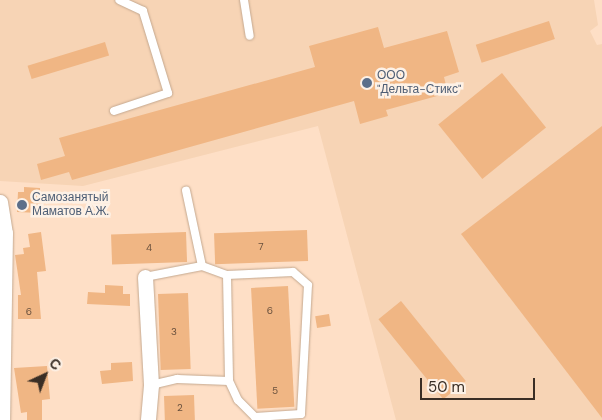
<!DOCTYPE html>
<html>
<head>
<meta charset="utf-8">
<style>
	body { margin:0 }
	#map { position:relative; width:602px; height:420px; overflow:hidden; background:#fedfc6; font-family:"DM Sans",sans-serif }
	div>[style] { position:absolute }
	.built>* { inset:0; background:#f7d4b5 }
	.building>* { inset:0; background:#f0b684; transform-origin:0 0 }
	.roads { filter:drop-shadow(0 0 1px #c4a88f) drop-shadow(0 0 1px #c4a88f) }
	.lane>* { height:8px; margin:-4px; padding:0 4px; transform-origin:4px; border-radius:4px; background:#fff }
	.street>* { height:15px; margin:-7.5px; padding:0 7.5px; transform-origin:7.5px; border-radius:7.5px; background:#fff }
	.dots>* { width:14px; height:14px; translate:-50% -50%; box-sizing:border-box; border:2px solid #fdf1e6; border-radius:50% }
	span { translate:-50% -50%; white-space:nowrap; text-align:center; line-height:1.15; -webkit-text-stroke:5px #fdf1e6; paint-order:stroke }
	.number-label { font-size:10px; color:#68503d }
	.number-label span { -webkit-text-stroke-width:0 }
	.service-label { font-size:12px; color:#4e5e75 }
	.left { translate:0 -50%; text-align:left }
	.north { position:absolute; left:20px; top:350px; width:50px; height:50px; -webkit-text-stroke:4px #fdf1e6; paint-order:stroke; rotate:43deg; font-size:14px; font-weight:700; line-height:20px; text-align:center; color:#3a2e25 }
	.north::after { content:''; display:block; margin:auto; width:18px; height:22px; background:#3a2e25; clip-path:polygon(50% 0,100% 100%,50% 72%,0 100%) }
	.scale { position:absolute; left:420px; top:378px; width:115px; height:22px; box-sizing:border-box; border:2px solid #3a2e25; border-top:0; padding-left:6px; font-size:15px; line-height:18px; white-space:nowrap; color:#3a2e25; -webkit-text-stroke:4px #fdf1e6; paint-order:stroke }
</style>
</head>
<body>
<div id="map">
	<div class="built">
		<i style="clip-path:polygon(0 0,594px 0,598px 25px,590px 31px,597px 45px,602px 44px,602px 420px,396px 420px,318px 126px,83px 186px,0 181px)"></i>
	</div>
	<div class="building">
		<i style="left:549px;top:21px;width:19px;height:77px;rotate:72deg"></i>
		<i style="clip-path:polygon(378px 27px,384px 48px,447px 31px,459px 72px,444px 77px,448px 93px,386px 110px,388px 116px,360px 124px,354px 101px,72px 180px,69px 172px,41px 180px,37px 164px,65px 156px,59px 138px,315px 67px,309px 46px)"></i>
		<i style="left:105px;top:42px;width:14px;height:81px;rotate:73deg"></i>
		<i style="left:502px;top:73px;width:70px;height:82px;rotate:51deg"></i>
		<i style="clip-path:polygon(602px 126px,602px 418px,461px 234px)"></i>
		<i style="clip-path:polygon(24px 187px,40px 188px,39px 213px,17px 212px,18px 192px,24px 192px)"></i>
		<i style="left:307px;top:230px;width:31px;height:93px;rotate:88deg"></i>
		<i style="clip-path:polygon(41px 232px,46px 271px,37px 272px,41px 319px,18px 319px,18px 295px,21px 295px,15px 255px,24px 254px,23px 248px,30px 247px,28px 234px)"></i>
		<i style="left:186px;top:232px;width:30px;height:75px;rotate:88deg"></i>
		<i style="clip-path:polygon(105px 285px,123px 286px,123px 294px,130px 294px,130px 306px,87px 304px,88px 292px,105px 293px)"></i>
		<i style="left:288px;top:286px;width:121px;height:37px;rotate:87deg"></i>
		<i style="left:188px;top:293px;width:76px;height:30px;rotate:88deg"></i>
		<i style="left:401px;top:301px;width:103px;height:29px;rotate:51deg"></i>
		<i style="left:329px;top:314px;width:12px;height:14px;rotate:81deg"></i>
		<i style="clip-path:polygon(132px 362px,133px 381px,102px 384px,100px 371px,111px 370px,111px 363px)"></i>
		<i style="clip-path:polygon(47px 366px,50px 399px,42px 400px,42px 420px,27px 420px,27px 412px,21px 413px,14px 368px)"></i>
		<i style="left:194px;top:395px;width:25px;height:30px;rotate:88deg"></i>
	</div>
	<div class="roads">
		<div class="lane">
			<i style="left:244px;top:0;width:36px;rotate:81deg"></i>
			<i style="left:114px;top:111px;width:57px;rotate:-18.4deg"></i>
			<i style="left:168px;top:93px;width:86px;rotate:-107deg"></i>
			<i style="left:143px;top:11px;width:26px;rotate:-155deg"></i>
			<i style="left:202px;top:266px;width:27px;rotate:20deg"></i>
			<i style="left:227px;top:275px;width:106px;rotate:88.9deg"></i>
			<i style="left:229px;top:381px;width:21px;rotate:65deg"></i>
			<i style="left:238px;top:400px;width:24px;rotate:45deg"></i>
			<i style="left:255px;top:417px;width:46px;rotate:-3.7deg"></i>
			<i style="left:301px;top:414px;width:129px;rotate:-86.9deg"></i>
			<i style="left:308px;top:285px;width:20px;rotate:-139deg"></i>
			<i style="left:293px;top:272px;width:66px;rotate:177.4deg"></i>
			<i style="left:145px;top:277px;width:58px;rotate:-10.9deg"></i>
			<i style="left:202px;top:266px;width:77px;rotate:-102deg"></i>
			<i style="left:151px;top:385px;width:27px;rotate:-13deg"></i>
			<i style="left:177px;top:379px;width:52px;rotate:2.2deg"></i>
		</div>
		<div class="street">
			<i style="left:0;top:202px;width:31px;rotate:81deg"></i>
			<i style="left:5px;top:233px;width:187px;rotate:90.9deg"></i>
			<i style="left:145px;top:277px;width:108px;rotate:86.8deg"></i>
			<i style="left:151px;top:385px;width:35px;rotate:95deg"></i>
		</div>
	</div>
	<div class="dots">
		<i style="left:367px;top:83px;background:#5c6f8a"></i>
		<i style="left:22px;top:205px;background:#5c6f8a"></i>
	</div>
	<div class="number-label">
		<span style="left:261px;top:247px">7</span>
		<span style="left:149px;top:248px">4</span>
		<span style="left:270px;top:311px">6</span>
		<span style="left:29px;top:312px">6</span>
		<span style="left:174px;top:332px">3</span>
		<span style="left:275px;top:391px">5</span>
		<span style="left:180px;top:408px">2</span>
	</div>
	<div class="service-label">
		<span class="left" style="left:377px;top:83px">ООО<br>"Дельта-Стикс"</span>
		<span class="left" style="left:32px;top:205px">Самозанятый<br>Маматов А.Ж.</span>
	</div>
	<div class="north">С</div>
	<div class="scale">50 m</div>
</div>
</body>
</html>
